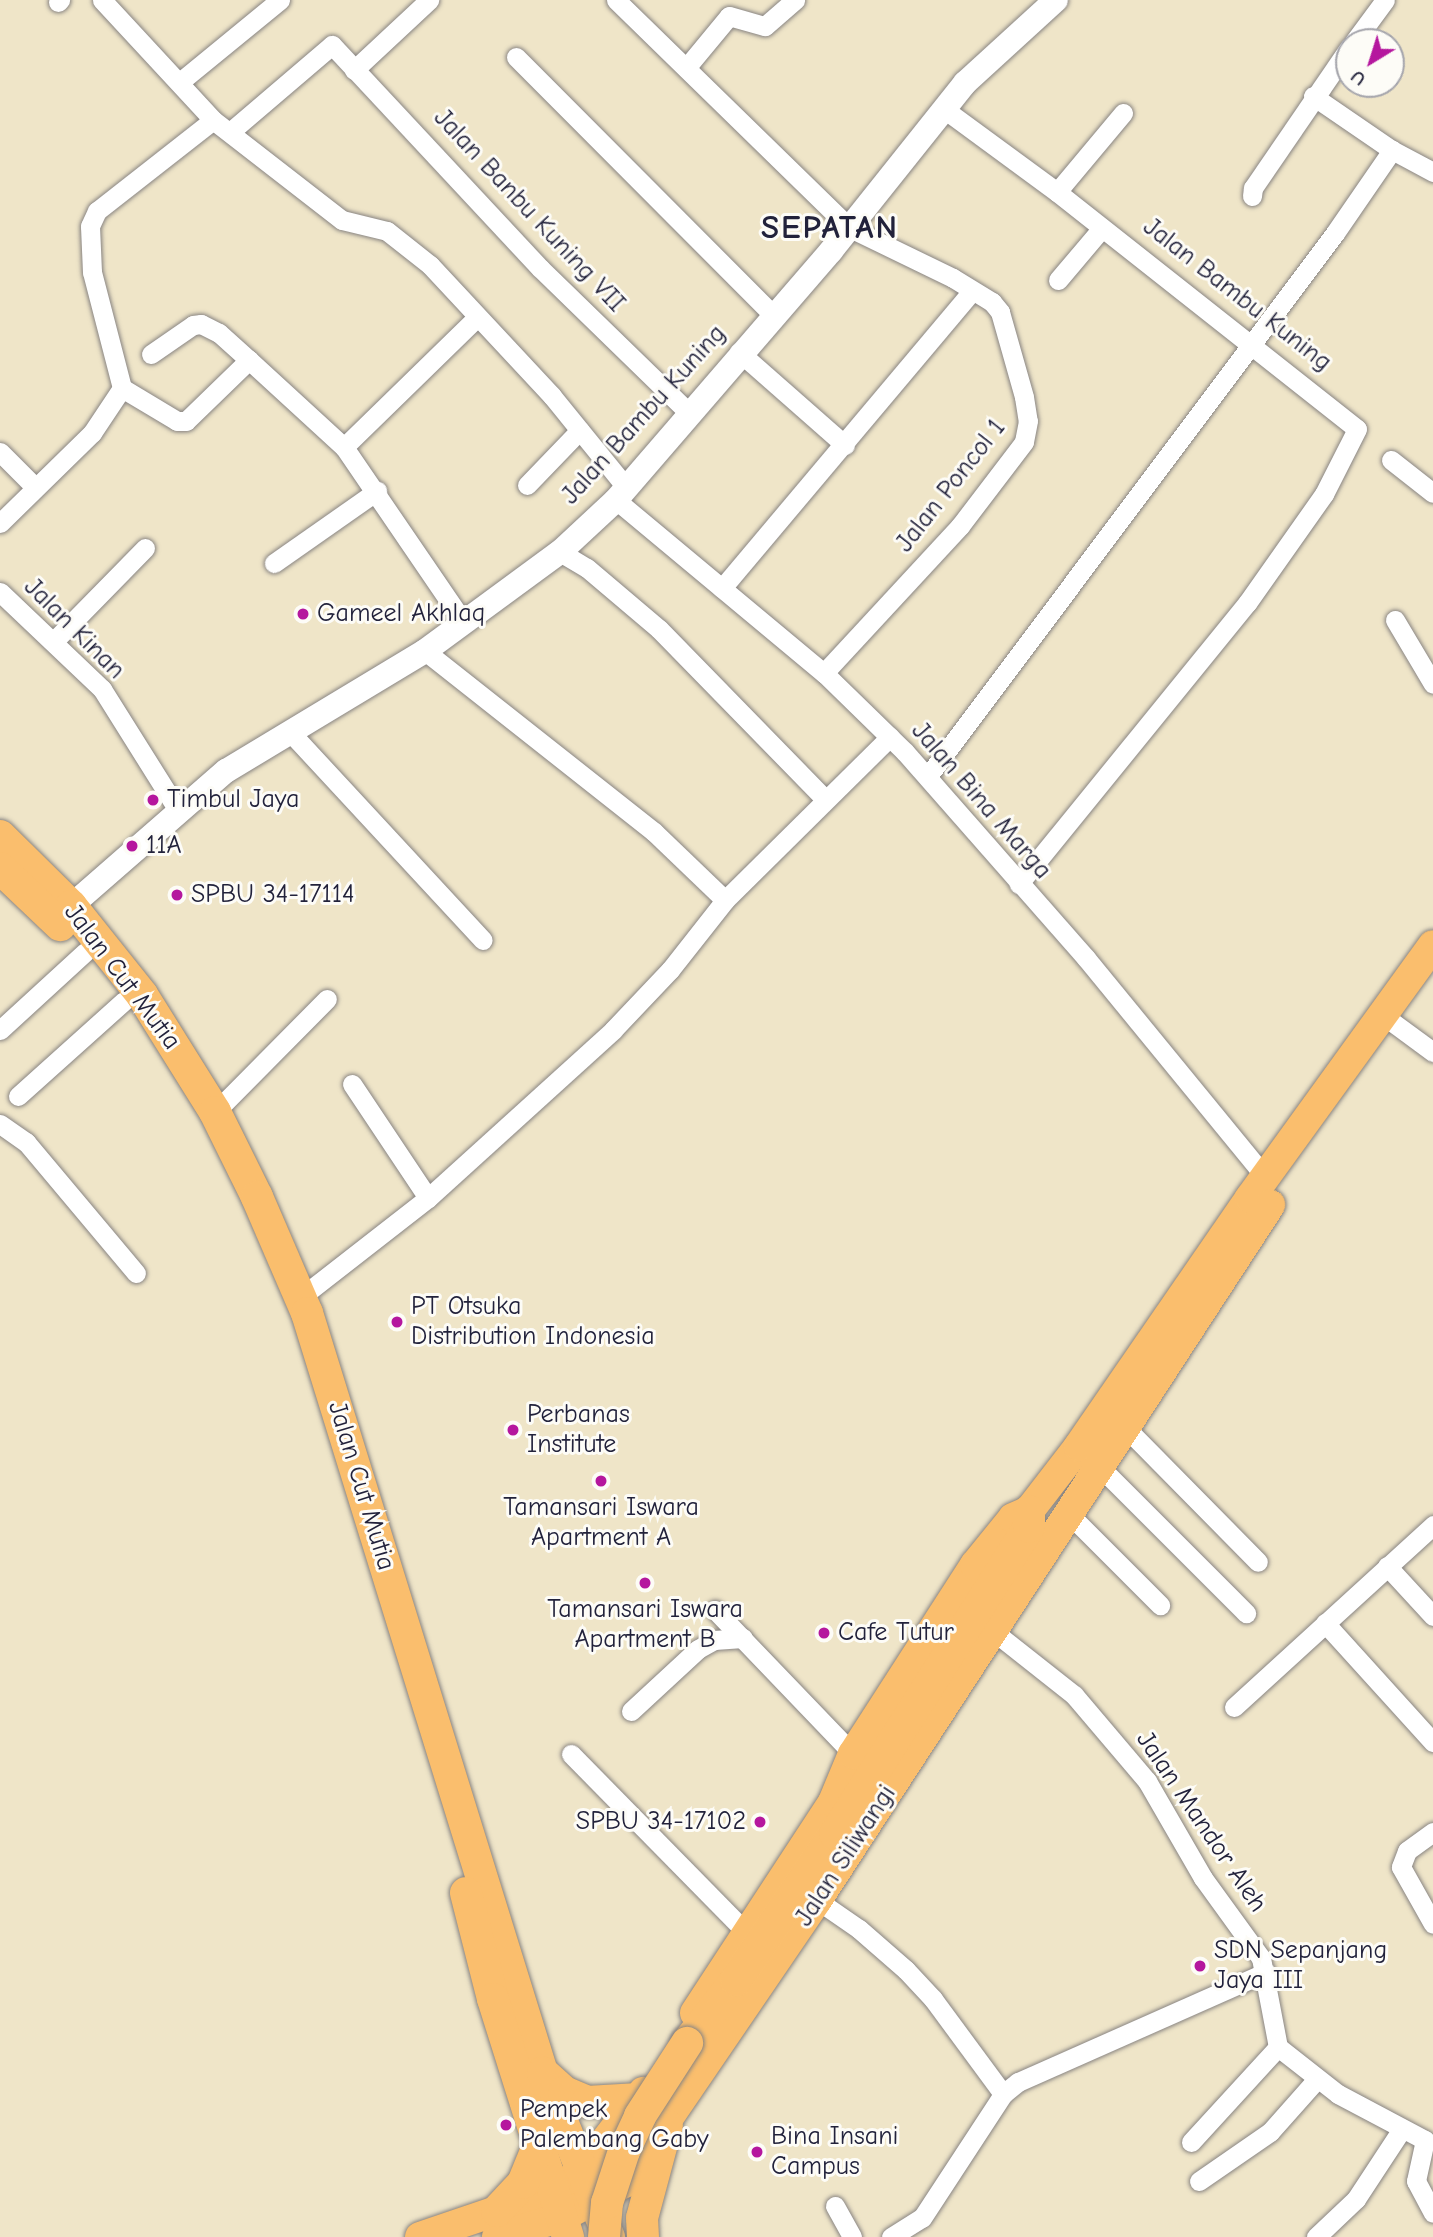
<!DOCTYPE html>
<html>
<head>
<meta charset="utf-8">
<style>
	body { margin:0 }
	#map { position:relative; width:1433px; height:2237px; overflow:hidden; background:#efe5c8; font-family:"Comic Neue",sans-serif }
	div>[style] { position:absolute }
	.roads { filter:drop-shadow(0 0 2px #888482) drop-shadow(0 0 2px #888482) }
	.minor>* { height:19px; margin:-9.5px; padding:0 9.5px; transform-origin:9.5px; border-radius:9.5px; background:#fff }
	.tertiary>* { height:24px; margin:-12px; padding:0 12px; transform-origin:12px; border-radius:12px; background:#fff }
	.primary>* { height:30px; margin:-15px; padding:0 15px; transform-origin:15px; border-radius:15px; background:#fabe6d }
	.trunk>* { height:32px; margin:-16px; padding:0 16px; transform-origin:16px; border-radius:16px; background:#fabe6d }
	.bridges { filter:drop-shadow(0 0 2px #888482) drop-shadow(0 0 2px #888482) }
	.trunk-bridge>* { height:32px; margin:-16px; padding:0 16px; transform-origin:16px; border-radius:16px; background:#fabe6d }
	.dots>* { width:19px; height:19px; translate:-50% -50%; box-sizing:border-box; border:4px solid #fdfcf7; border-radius:50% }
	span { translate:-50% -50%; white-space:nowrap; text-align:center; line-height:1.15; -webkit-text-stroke:6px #fdfcf7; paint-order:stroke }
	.street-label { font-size:26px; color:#22223b }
	.poi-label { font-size:26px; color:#22223b }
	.left { translate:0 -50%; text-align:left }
	.right { translate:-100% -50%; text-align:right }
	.district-label { font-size:33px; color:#22223b; font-weight:700; letter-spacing:2px }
	.north { position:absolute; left:1335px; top:28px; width:70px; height:70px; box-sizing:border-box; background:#fdfcf7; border:2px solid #a5a5ac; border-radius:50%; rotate:218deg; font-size:19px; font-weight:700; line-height:28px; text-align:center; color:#22223b }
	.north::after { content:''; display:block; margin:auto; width:24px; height:32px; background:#b5179e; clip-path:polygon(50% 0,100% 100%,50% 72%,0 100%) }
</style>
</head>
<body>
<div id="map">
	<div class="roads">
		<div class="minor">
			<i style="left:102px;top:0;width:163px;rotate:47.2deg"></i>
			<i style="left:213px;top:120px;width:163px;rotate:37.8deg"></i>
			<i style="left:342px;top:220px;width:46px;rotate:13.7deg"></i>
			<i style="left:387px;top:231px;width:55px;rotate:38.3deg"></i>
			<i style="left:430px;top:265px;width:179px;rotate:47deg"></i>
			<i style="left:552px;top:396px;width:117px;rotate:50.9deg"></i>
			<i style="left:616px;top:0;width:327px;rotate:44.3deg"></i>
			<i style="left:850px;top:228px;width:114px;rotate:25.9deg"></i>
			<i style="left:953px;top:278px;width:46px;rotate:31.6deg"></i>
			<i style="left:992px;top:302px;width:13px;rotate:51deg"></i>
			<i style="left:1000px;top:312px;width:88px;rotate:74.2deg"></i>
			<i style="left:1024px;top:397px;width:24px;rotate:81deg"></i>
			<i style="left:1028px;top:421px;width:21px;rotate:101deg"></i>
			<i style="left:1024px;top:442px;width:106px;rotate:127.3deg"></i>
			<i style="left:960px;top:526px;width:200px;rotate:132.8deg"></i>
			<i style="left:58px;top:2px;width:3px;rotate:-45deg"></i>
			<i style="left:1354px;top:42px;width:52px;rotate:-53.6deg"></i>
			<i style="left:516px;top:57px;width:366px;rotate:45.1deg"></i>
			<i style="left:686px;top:68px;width:67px;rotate:-50.4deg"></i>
			<i style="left:729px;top:16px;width:37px;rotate:16deg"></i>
			<i style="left:765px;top:26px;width:40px;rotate:-41deg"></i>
			<i style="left:354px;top:70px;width:103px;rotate:-43deg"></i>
			<i style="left:181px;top:81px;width:128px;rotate:-39.3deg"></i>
			<i style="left:1313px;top:96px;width:96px;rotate:34.4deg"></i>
			<i style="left:944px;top:109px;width:140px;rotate:36.3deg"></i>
			<i style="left:1057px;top:192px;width:382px;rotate:38.3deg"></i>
			<i style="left:1357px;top:429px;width:73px;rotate:116.9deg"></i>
			<i style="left:1324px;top:494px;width:133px;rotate:125.2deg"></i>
			<i style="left:1247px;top:603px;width:362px;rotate:129.1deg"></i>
			<i style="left:230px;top:132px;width:134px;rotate:-40.5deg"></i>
			<i style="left:332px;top:45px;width:305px;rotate:47deg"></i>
			<i style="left:540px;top:268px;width:206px;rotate:44.2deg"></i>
			<i style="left:1057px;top:192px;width:103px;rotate:-50.1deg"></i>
			<i style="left:1252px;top:196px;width:8px;rotate:-83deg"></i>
			<i style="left:1253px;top:188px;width:170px;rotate:-55.6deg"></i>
			<i style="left:1058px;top:280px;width:68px;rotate:-49.8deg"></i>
			<i style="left:739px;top:352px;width:141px;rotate:41.3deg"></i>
			<i style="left:151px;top:354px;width:51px;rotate:-34.6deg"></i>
			<i style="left:193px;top:325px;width:8px;rotate:-7deg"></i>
			<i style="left:201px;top:324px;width:20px;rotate:27deg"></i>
			<i style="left:219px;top:333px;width:40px;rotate:42deg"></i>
			<i style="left:122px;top:388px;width:64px;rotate:31deg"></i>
			<i style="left:177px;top:421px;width:9px"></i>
			<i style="left:186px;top:421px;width:88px;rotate:-44.1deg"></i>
			<i style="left:249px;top:360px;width:129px;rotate:42.5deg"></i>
			<i style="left:344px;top:447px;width:213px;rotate:55.7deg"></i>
			<i style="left:344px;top:447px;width:183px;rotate:-44.3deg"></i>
			<i style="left:0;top:452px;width:48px;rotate:45deg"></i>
			<i style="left:1391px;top:460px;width:53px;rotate:38.2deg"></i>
			<i style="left:527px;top:485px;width:76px;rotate:-46.1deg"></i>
			<i style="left:616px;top:500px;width:271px;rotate:39.8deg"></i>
			<i style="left:824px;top:673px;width:113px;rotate:44.3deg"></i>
			<i style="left:905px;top:752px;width:274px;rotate:48.7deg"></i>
			<i style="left:1086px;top:958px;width:283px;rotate:50.7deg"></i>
			<i style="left:0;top:523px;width:129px;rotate:-44.4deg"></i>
			<i style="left:92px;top:433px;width:54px;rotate:-56.3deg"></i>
			<i style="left:122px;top:388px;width:120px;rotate:-104.5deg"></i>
			<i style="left:92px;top:272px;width:46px;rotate:-92.5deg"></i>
			<i style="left:90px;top:226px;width:17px;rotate:-65deg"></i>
			<i style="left:97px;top:211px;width:147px;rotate:-38.1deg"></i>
			<i style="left:560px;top:552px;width:31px;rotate:31deg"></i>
			<i style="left:587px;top:568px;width:94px;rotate:40.3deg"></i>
			<i style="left:659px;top:629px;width:236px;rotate:45.7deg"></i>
			<i style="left:274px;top:563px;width:126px;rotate:-35deg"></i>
			<i style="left:722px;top:588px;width:387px;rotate:-49.9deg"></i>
			<i style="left:0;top:592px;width:141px;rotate:43.6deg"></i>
			<i style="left:102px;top:689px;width:143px;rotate:57.9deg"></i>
			<i style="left:1395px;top:620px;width:74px;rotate:59.3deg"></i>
			<i style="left:54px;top:641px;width:130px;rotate:-45.6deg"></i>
			<i style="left:425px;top:651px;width:292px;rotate:38.3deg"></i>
			<i style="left:654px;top:832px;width:98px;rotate:43.8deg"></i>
			<i style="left:291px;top:733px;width:282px;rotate:47.2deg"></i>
			<i style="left:928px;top:776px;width:679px;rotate:-53.15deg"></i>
			<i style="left:1335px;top:233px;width:101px;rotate:-55.5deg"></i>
			<i style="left:1392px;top:150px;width:47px;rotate:28.2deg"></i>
			<i style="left:1384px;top:1016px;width:61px;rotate:36.3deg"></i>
			<i style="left:0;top:1030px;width:115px;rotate:-42.5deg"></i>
			<i style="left:352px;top:1084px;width:137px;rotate:56.3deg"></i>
			<i style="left:18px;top:1096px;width:142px;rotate:-41.9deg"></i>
			<i style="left:215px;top:1112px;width:159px;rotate:-45.3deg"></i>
			<i style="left:0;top:1124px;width:32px;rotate:35deg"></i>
			<i style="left:26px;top:1142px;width:171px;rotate:50deg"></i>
			<i style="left:301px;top:1297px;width:161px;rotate:-37.9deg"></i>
			<i style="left:428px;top:1198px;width:250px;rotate:-42.2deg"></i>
			<i style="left:613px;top:1030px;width:83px;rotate:-46.5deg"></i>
			<i style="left:670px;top:970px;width:89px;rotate:-51.8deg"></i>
			<i style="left:725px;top:900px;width:232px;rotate:-44.7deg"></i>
			<i style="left:1123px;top:1425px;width:192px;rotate:45.4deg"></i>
			<i style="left:1097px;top:1464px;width:211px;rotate:45deg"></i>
			<i style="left:1069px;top:1514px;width:129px;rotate:45deg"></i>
			<i style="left:1387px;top:1566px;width:68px;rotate:47.4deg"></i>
			<i style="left:715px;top:1610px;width:199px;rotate:46.2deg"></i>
			<i style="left:1325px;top:1623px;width:161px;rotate:47.8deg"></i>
			<i style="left:993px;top:1631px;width:103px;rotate:38.3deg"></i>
			<i style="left:1074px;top:1695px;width:113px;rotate:49.7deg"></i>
			<i style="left:1147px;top:1781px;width:112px;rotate:60deg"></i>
			<i style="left:1203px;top:1878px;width:99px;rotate:54.1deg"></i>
			<i style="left:1261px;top:1958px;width:91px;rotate:79.2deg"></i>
			<i style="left:1278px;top:2047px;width:76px;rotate:38.1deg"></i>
			<i style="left:1338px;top:2094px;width:98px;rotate:27.9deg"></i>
			<i style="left:1425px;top:2140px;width:42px;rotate:102.4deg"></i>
			<i style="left:1416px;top:2181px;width:36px;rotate:62deg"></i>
			<i style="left:1234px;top:1707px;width:270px;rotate:-42.4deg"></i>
			<i style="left:631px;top:1711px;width:91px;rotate:-42.8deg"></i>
			<i style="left:698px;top:1649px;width:18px;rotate:-29deg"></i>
			<i style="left:714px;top:1640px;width:29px;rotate:-4deg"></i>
			<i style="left:571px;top:1754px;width:251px;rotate:45.5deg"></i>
			<i style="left:1433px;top:1832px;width:32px;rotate:144deg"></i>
			<i style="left:1407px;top:1851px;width:17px;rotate:111deg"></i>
			<i style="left:1401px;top:1867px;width:65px;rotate:60.7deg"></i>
			<i style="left:817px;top:1900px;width:51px;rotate:34.6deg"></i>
			<i style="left:859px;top:1929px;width:62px;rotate:41.1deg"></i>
			<i style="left:906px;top:1970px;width:40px;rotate:47deg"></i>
			<i style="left:933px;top:1999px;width:118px;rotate:53.6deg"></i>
			<i style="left:1191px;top:2142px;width:129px;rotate:-47.5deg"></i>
			<i style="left:1199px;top:2181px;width:86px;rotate:-34.6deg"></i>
			<i style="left:1270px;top:2132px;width:71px;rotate:-48.4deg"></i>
			<i style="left:835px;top:2206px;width:35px;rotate:61deg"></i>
			<i style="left:891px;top:2237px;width:36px;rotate:-32deg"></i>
			<i style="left:922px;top:2218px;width:148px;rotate:-56.8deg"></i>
			<i style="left:1003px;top:2094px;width:19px;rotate:-39deg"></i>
			<i style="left:1018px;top:2082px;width:271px;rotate:-23.9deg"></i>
			<i style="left:1316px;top:2237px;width:55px;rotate:-43.5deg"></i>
			<i style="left:1356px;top:2199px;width:84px;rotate:-56.7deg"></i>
		</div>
		<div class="tertiary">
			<i style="left:71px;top:906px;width:206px;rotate:-41.1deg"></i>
			<i style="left:226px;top:771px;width:232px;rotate:-31.1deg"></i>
			<i style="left:425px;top:651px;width:167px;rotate:-36.3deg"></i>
			<i style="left:560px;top:552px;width:76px;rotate:-42.9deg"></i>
			<i style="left:616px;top:500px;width:329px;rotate:-49.2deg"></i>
			<i style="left:831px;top:251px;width:215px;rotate:-51.4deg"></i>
			<i style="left:965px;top:83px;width:123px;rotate:-42.4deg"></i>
		</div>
		<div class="primary">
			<i style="left:695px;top:2013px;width:252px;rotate:-56.8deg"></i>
			<i style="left:833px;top:1802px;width:52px;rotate:-67.4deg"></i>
			<i style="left:853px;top:1754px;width:225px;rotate:-57.2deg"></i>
			<i style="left:975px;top:1565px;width:60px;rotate:-51deg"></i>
			<i style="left:1013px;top:1518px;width:17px;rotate:-24deg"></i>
			<i style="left:1029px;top:1511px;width:82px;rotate:-52.4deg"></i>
			<i style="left:1079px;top:1446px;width:301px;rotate:-55.4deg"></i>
			<i style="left:1250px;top:1198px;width:312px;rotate:-54.1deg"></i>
			<i style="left:420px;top:2237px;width:139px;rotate:-18.8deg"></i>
			<i style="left:552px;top:2192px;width:37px;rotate:-35deg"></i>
			<i style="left:582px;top:2171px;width:100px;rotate:-52.3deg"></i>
			<i style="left:497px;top:2237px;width:68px;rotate:-17.1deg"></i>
			<i style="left:562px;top:2217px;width:71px;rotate:-28.7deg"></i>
			<i style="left:624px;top:2183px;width:343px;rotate:-55.7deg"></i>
			<i style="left:817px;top:1900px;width:830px;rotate:-56.9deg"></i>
		</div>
		<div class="trunk">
			<i style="left:0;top:836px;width:100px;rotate:44.6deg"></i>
			<i style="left:71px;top:906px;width:114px;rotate:51.4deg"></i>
			<i style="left:142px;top:995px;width:138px;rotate:58deg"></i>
			<i style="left:215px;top:1112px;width:95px;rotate:63.7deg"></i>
			<i style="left:257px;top:1197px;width:126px;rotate:66.7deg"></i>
			<i style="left:307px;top:1313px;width:795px;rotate:72.8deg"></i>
			<i style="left:542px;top:2072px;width:178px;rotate:67.9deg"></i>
			<i style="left:0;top:868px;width:83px;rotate:43.5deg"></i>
			<i style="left:466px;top:1893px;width:109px;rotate:75.7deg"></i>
			<i style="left:493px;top:1999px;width:250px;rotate:72.5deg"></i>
			<i style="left:687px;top:2043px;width:80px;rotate:-52.1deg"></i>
			<i style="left:736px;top:1980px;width:176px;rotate:-55.9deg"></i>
			<i style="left:835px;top:1834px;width:363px;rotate:-57.7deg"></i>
			<i style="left:1029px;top:1527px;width:16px;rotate:-90deg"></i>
			<i style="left:543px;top:2073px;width:28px;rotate:42deg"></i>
			<i style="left:564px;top:2092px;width:25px;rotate:23deg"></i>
			<i style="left:587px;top:2102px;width:52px;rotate:-3.3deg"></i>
			<i style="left:497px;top:2211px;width:38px;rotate:-47deg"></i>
			<i style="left:523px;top:2183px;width:42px;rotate:-67.7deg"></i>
			<i style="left:643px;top:2237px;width:19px;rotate:-93deg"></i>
			<i style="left:642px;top:2218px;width:96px;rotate:-75deg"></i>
		</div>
	</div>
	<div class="bridges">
		<div class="trunk-bridge">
			<i style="left:604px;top:2237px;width:34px;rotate:-85deg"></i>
			<i style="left:607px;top:2203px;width:55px;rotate:-71.9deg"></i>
			<i style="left:624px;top:2151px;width:38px;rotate:-65deg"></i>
			<i style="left:640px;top:2116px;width:87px;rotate:-57.2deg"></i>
		</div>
	</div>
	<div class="dots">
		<i style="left:303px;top:614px;background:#b5179e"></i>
		<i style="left:153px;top:800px;background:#b5179e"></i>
		<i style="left:132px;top:846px;background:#b5179e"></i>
		<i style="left:177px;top:895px;background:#b5179e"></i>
		<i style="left:397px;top:1322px;background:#b5179e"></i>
		<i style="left:513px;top:1430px;background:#b5179e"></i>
		<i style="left:601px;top:1481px;background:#b5179e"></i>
		<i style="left:645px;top:1583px;background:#b5179e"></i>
		<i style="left:824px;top:1633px;background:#b5179e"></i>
		<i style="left:760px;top:1822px;background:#b5179e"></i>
		<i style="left:1200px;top:1966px;background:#b5179e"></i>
		<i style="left:506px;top:2125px;background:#b5179e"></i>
		<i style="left:757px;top:2152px;background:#b5179e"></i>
	</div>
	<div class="street-label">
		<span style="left:529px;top:211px;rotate:47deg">Jalan Banbu Kuning VII</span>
		<span style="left:1237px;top:295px;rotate:38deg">Jalan Bambu Kuning</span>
		<span style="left:644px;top:415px;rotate:-48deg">Jalan Bambu Kuning</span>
		<span style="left:951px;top:486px;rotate:-52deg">Jalan Poncol 1</span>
		<span style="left:74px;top:629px;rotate:45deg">Jalan Kinan</span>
		<span style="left:981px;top:801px;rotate:49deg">Jalan Bina Marga</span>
		<span style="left:122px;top:977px;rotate:53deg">Jalan Cut Mutia</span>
		<span style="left:361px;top:1486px;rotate:73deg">Jalan Cut Mutia</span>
		<span style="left:1201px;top:1822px;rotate:56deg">Jalan Mandor Aleh</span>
		<span style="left:846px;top:1856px;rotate:-57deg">Jalan Siliwangi</span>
	</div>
	<div class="poi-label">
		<span class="left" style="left:317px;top:614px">Gameel Akhlaq</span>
		<span class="left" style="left:167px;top:800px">Timbul Jaya</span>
		<span class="left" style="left:146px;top:846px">11A</span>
		<span class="left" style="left:191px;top:895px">SPBU 34-17114</span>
		<span class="left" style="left:411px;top:1322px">PT Otsuka<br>Distribution Indonesia</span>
		<span class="left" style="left:527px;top:1430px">Perbanas<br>Institute</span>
		<span style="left:601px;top:1523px">Tamansari Iswara<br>Apartment A</span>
		<span style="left:645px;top:1625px">Tamansari Iswara<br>Apartment B</span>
		<span class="left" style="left:838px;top:1633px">Cafe Tutur</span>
		<span class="right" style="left:746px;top:1822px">SPBU 34-17102</span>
		<span class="left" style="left:1214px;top:1966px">SDN Sepanjang<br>Jaya III</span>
		<span class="left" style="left:520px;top:2125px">Pempek<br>Palembang Gaby</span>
		<span class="left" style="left:771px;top:2152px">Bina Insani<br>Campus</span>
	</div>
	<div class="district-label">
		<span style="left:830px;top:228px">SEPATAN</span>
	</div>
	<div class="north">U</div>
</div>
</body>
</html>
